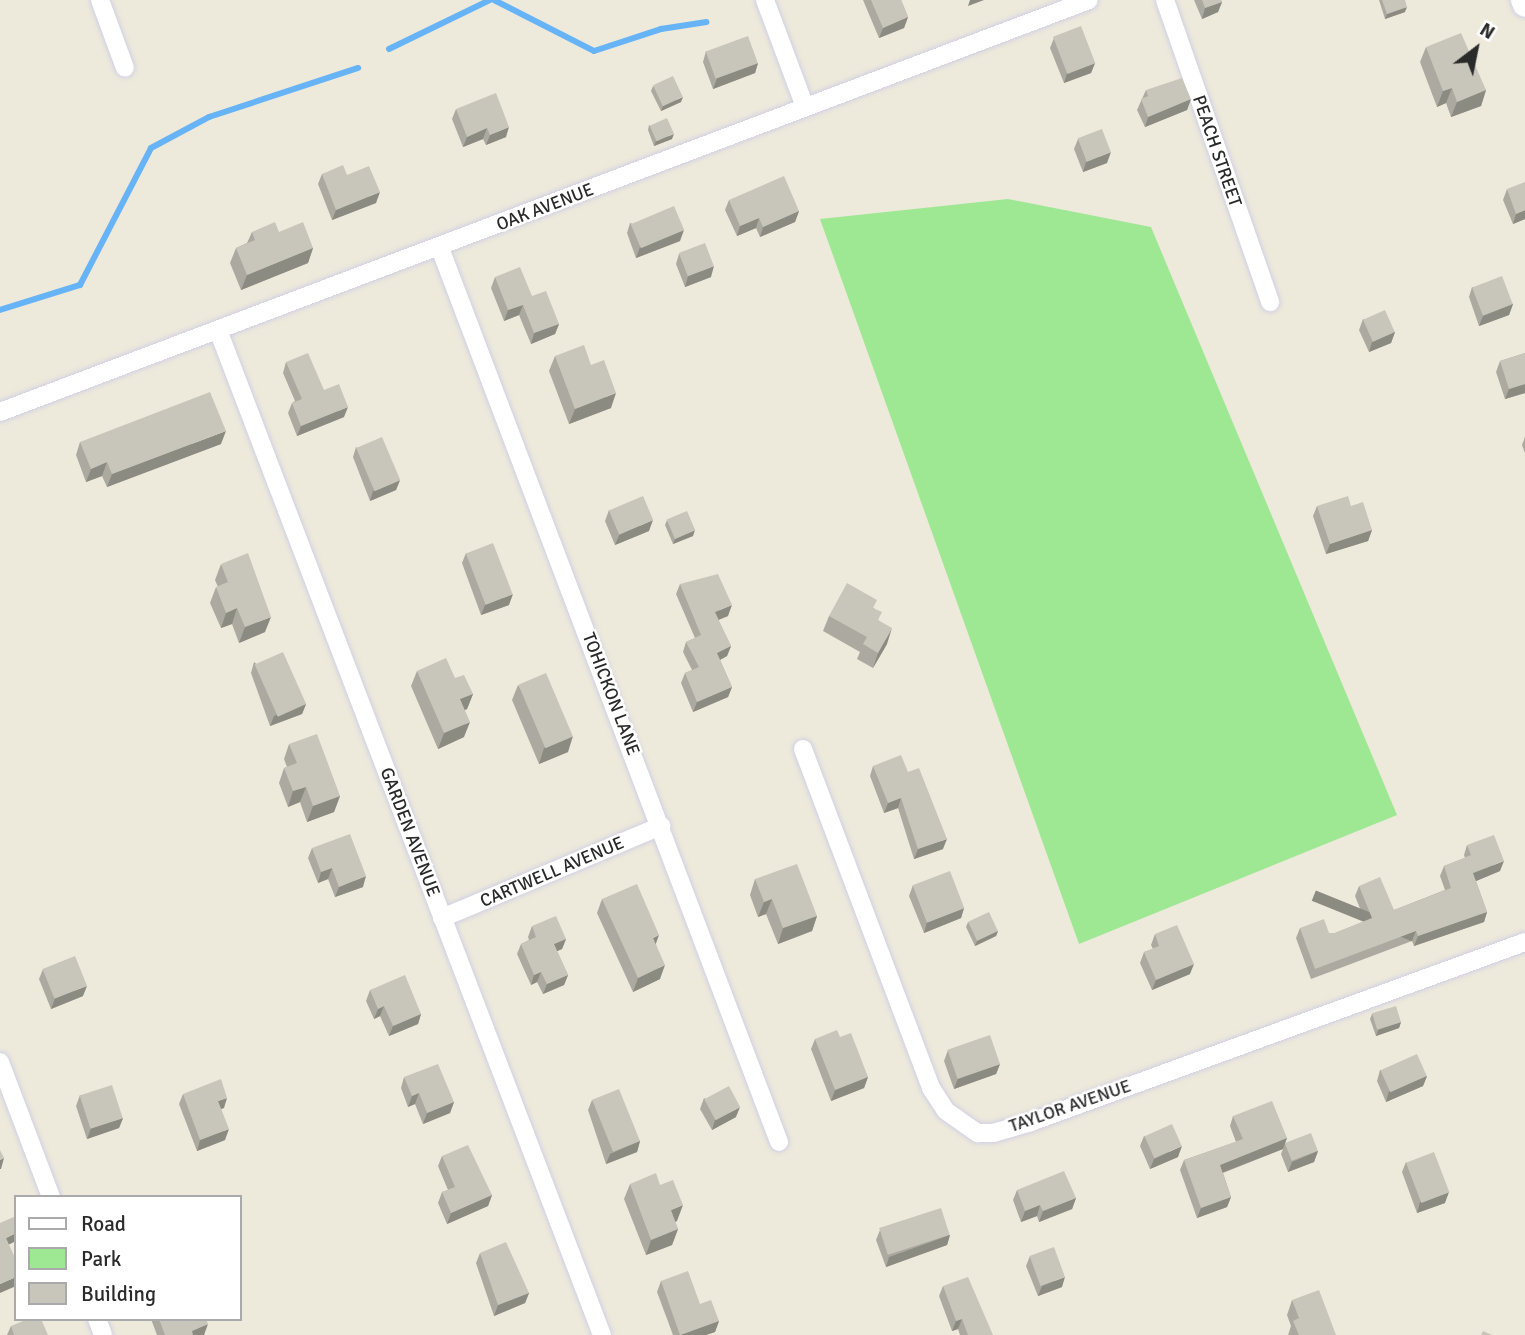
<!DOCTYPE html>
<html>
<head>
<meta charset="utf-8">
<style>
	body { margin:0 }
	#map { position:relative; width:1525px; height:1335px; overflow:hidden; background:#ede9db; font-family:Signika,sans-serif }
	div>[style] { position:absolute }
	.green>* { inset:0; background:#9fe893 }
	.stream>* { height:6px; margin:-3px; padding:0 3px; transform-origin:3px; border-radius:3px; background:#66b3f7 }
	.roads { filter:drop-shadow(0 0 2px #d0d0e4) drop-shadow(0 0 2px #d0d0e4) }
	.minor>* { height:18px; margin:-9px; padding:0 9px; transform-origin:9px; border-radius:9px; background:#fff }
	.secondary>* { height:24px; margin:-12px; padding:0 12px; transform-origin:12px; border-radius:12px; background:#fff }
	.wall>* { inset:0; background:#acaaa0 }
	.shaded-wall>* { inset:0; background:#8c8b82; transform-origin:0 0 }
	.building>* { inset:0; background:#c8c6ba; transform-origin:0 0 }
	span { translate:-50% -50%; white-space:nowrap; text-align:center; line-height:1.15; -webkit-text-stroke:5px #fff; paint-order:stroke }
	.street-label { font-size:18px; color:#2a2a2a }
	.legend { position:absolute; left:14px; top:1195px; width:228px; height:126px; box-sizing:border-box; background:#fff; border:2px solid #aaa; margin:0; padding:9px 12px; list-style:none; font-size:21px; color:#2a2a2a }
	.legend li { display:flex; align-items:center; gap:14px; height:35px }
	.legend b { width:35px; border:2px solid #aaa }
	.north { position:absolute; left:1441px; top:14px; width:70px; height:70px; -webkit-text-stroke:5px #fff; paint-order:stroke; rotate:32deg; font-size:19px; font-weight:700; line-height:28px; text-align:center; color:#2a2a2a }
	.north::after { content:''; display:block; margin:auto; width:24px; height:32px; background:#2a2a2a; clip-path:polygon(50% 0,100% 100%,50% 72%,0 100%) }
</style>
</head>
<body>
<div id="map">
	<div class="green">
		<i style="clip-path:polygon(1008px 199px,1151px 227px,1397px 815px,1079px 944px,820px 219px)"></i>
	</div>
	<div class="stream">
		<i style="left:494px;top:0;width:112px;rotate:27deg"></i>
		<i style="left:594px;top:51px;width:71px;rotate:-18.2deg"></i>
		<i style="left:661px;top:29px;width:46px;rotate:-8.8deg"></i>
		<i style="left:389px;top:49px;width:112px;rotate:-25.9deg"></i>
		<i style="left:0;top:310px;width:84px;rotate:-17.4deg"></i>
		<i style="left:80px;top:285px;width:154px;rotate:-62.6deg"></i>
		<i style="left:151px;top:148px;width:66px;rotate:-28.1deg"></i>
		<i style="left:209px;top:117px;width:157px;rotate:-18.2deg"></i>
	</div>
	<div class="roads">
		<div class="minor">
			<i style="left:100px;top:0;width:72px;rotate:69.8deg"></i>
			<i style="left:765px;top:0;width:114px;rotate:69.5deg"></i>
			<i style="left:1165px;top:0;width:320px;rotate:70.8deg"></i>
			<i style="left:440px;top:248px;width:956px;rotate:69.23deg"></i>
			<i style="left:218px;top:330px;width:1076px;rotate:69.09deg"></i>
			<i style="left:0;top:412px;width:1164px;rotate:-20.72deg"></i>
			<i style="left:803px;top:749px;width:362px;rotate:69.3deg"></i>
			<i style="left:931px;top:1088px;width:27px;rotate:57deg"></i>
			<i style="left:946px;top:1111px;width:39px;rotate:35deg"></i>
			<i style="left:978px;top:1133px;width:15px"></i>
			<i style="left:993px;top:1133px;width:40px;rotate:-16deg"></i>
			<i style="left:1031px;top:1122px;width:526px;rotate:-20.02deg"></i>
			<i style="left:442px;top:918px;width:238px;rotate:-22.8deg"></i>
			<i style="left:0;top:1062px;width:144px;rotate:69.3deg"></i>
			<i style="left:97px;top:1319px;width:17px;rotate:69deg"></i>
		</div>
		<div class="secondary">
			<i style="left:1523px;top:0;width:5px;rotate:68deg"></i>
		</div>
	</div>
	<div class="wall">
		<i style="clip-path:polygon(863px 0,901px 0,908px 17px,904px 28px,879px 38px)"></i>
		<i style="clip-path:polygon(1194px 0,1221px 0,1222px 2px,1218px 12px,1202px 19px)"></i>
		<i style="clip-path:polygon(1379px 0,1405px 0,1405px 12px,1385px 19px)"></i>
		<i style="clip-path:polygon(1054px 38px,1095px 63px,1091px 73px,1064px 83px,1050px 48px)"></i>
		<i style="clip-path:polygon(1426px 47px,1486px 90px,1481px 106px,1451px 117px,1446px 103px,1437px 107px,1420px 62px)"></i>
		<i style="clip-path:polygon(706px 51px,758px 63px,755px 73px,713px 89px,703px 62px)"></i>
		<i style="clip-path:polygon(653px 86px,681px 102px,661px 111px,651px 91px)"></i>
		<i style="clip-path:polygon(1146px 90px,1191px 99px,1187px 110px,1145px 127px,1137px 110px)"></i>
		<i style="clip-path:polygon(456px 109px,506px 137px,486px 145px,483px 139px,463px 147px,452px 119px)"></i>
		<i style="clip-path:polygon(649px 125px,672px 139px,654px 146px,648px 130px)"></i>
		<i style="clip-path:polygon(1078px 139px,1107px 163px,1083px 172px,1074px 149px)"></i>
		<i style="clip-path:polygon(322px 174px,347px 175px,376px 203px,332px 220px,318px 184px)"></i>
		<i style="clip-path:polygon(1507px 189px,1525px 219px,1513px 224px,1503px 200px)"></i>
		<i style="clip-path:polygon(729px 200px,799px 211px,795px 222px,760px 237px,756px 228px,737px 236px,725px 210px)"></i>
		<i style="clip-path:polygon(630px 223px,680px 241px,636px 258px,627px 233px)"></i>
		<i style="clip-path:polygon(252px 232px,279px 232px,313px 248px,308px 263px,241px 290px,230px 263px,236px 248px,247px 243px)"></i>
		<i style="clip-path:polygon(679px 254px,711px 277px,685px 287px,676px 264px)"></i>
		<i style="clip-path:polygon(495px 277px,532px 296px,559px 324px,555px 334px,531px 344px,519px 315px,504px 321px,491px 288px)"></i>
		<i style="clip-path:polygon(1472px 287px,1513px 304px,1509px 315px,1479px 326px,1469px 297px)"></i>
		<i style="clip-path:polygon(1363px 319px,1395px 332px,1391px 343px,1369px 352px,1359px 330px)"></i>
		<i style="clip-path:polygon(1525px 353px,1525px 393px,1505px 399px,1496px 372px,1500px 361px)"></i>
		<i style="clip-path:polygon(555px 356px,591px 365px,611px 408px,569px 424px,549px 371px)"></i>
		<i style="clip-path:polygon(286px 362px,344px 417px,297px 436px,288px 413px,292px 403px,295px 401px,283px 373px)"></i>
		<i style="clip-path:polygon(1525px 437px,1525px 453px,1522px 445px)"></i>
		<i style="clip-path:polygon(80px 442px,221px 444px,107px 487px,102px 476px,86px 482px,76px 455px)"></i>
		<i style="clip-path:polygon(356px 447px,400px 480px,396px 490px,370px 501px,353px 457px)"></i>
		<i style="clip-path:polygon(1317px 506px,1372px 530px,1368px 541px,1326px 554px,1313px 516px)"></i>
		<i style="clip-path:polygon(609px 510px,649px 531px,615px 545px,605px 521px)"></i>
		<i style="clip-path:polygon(667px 520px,693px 536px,673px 544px,665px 525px)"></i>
		<i style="clip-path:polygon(466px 553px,509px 605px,481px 615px,462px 563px)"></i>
		<i style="clip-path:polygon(221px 564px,265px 632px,239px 643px,232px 624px,221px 628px,210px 603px,216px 587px,218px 587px,215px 580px)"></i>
		<i style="clip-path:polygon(680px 584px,728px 616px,718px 620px,731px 646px,727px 656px,720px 660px,732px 687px,728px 697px,693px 712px,681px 683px,685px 673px,692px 670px,683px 652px,686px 642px,695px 638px,676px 594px)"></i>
		<i style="clip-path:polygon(874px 608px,887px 644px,873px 668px,857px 659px,860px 652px,823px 631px,829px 616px)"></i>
		<i style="clip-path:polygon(254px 662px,306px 704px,302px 714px,270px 726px,251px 673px)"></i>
		<i style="clip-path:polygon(417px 671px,455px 678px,473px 694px,467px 709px,465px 710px,464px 737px,438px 749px,411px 686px)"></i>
		<i style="clip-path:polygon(518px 685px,568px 752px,539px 764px,512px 700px)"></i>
		<i style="clip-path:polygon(289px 744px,340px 796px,334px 812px,307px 822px,300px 802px,288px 807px,279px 783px,284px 768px,287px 767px,284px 759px)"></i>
		<i style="clip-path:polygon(873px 766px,908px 772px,943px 849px,914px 859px,898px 808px,884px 813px,870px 776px)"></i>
		<i style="clip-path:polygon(1467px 845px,1500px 871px,1476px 881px,1487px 912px,1484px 922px,1414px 946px,1412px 941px,1311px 979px,1296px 938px,1300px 928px,1329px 933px,1335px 933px,1365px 921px,1355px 896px,1359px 886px,1394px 910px,1445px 890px,1440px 876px,1444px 866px,1465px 858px,1464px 855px)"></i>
		<i style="clip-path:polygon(312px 848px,363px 887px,335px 897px,328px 879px,318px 883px,308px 858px)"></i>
		<i style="clip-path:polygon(755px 879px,817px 916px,812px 931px,778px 944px,766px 914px,758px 917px,750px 895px)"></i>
		<i style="clip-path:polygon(913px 885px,964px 908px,961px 918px,924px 933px,909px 896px)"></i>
		<i style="clip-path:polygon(602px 899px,656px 944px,660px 979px,633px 992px,597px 913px)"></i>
		<i style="clip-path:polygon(968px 922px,998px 931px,996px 936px,975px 946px,966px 927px)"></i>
		<i style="clip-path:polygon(532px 926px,566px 939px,562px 949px,557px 951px,568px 975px,564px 985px,543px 994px,537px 982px,531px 985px,517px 954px,521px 944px,529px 940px,528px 937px)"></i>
		<i style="clip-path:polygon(1155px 934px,1190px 974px,1152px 990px,1140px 963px,1144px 952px,1153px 949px,1151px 945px)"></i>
		<i style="clip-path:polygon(43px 969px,83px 996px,51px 1009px,39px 979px)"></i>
		<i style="clip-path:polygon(370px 990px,421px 1014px,418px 1024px,389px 1036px,380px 1016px,374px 1019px,366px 1001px)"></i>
		<i style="clip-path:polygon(1372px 1014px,1401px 1022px,1399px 1028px,1376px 1036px,1370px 1019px)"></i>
		<i style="clip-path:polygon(840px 1037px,868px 1077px,864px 1088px,831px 1101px,811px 1049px,815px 1039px)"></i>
		<i style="clip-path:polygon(948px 1050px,1000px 1064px,996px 1074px,954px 1089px,944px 1061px)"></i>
		<i style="clip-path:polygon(1380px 1070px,1427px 1076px,1423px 1086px,1386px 1102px,1377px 1081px)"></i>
		<i style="clip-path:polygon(404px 1077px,454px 1102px,450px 1113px,423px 1124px,415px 1104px,408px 1107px,401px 1088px)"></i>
		<i style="clip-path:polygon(183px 1094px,224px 1108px,221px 1109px,225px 1140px,197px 1151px,179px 1104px)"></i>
		<i style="clip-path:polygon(80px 1095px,123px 1118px,119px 1128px,87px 1139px,76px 1106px)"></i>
		<i style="clip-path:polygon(704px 1098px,736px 1117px,712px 1130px,700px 1109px)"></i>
		<i style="clip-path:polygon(592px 1100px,640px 1141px,637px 1152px,606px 1164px,588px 1110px)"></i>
		<i style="clip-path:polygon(1233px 1116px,1287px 1138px,1285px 1143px,1318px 1151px,1314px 1162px,1288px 1172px,1281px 1154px,1283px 1149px,1223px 1173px,1231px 1197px,1227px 1207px,1197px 1218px,1180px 1170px,1184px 1160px,1236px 1142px,1230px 1126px)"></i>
		<i style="clip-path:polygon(1144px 1136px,1178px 1157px,1150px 1169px,1140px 1146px)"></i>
		<i style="clip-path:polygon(442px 1156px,492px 1195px,488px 1206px,447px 1224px,438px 1203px,442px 1192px,448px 1190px,438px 1166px)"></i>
		<i style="clip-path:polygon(1406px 1162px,1445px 1203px,1417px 1213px,1402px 1172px)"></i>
		<i style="clip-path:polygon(630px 1184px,660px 1185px,677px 1221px,675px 1222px,678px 1229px,672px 1245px,646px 1255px,624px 1199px)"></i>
		<i style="clip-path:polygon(1017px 1190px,1076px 1198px,1072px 1209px,1039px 1222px,1037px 1216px,1021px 1222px,1013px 1200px)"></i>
		<i style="clip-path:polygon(880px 1230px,950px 1235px,947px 1245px,886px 1267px,876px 1240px)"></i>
		<i style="clip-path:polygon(480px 1253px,529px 1293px,525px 1303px,494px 1316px,476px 1263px)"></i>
		<i style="clip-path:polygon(1030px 1256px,1062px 1287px,1038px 1296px,1026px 1266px)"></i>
		<i style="clip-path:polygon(661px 1281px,719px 1321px,715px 1332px,706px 1335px,673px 1335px,657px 1292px)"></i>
		<i style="clip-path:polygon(943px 1286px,993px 1335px,960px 1335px,958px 1329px,952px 1331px,939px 1296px)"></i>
		<i style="clip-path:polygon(1292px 1300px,1336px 1335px,1288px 1335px,1291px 1326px,1287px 1315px)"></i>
		<i style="clip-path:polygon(151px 1319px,206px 1319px,204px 1335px,157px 1335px)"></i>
		<i style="clip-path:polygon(11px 1326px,48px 1335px,7px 1335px)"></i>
	</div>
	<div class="shaded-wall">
		<i style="clip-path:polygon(970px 0,984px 0,968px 6px)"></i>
		<i style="clip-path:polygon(1222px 2px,1218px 12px,1202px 19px,1205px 8px)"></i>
		<i style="clip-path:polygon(1407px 7px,1405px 12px,1385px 19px,1387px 14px)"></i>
		<i style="clip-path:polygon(908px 17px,904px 28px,879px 38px,883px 28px)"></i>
		<i style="clip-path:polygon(758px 63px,755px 73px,713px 89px,717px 78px)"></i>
		<i style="clip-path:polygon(1095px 63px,1091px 73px,1064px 83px,1067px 73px)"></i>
		<i style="clip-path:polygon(1452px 88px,1446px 103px,1437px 107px,1443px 91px)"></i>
		<i style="clip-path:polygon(1486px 90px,1481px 106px,1451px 117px,1457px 102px)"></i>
		<i style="clip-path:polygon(683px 97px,681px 102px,661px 111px,663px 106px)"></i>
		<i style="clip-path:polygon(1191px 99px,1187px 110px,1145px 127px,1148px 117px)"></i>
		<i style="clip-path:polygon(509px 127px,506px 137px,486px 145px,490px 135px)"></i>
		<i style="clip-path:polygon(487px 128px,483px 139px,463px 147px,467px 137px)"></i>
		<i style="clip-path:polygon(674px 134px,672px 139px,654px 146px,656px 141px)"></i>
		<i style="clip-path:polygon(1111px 152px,1107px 163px,1083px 172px,1086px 162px)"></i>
		<i style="clip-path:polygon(380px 192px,376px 203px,332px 220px,336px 210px)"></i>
		<i style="clip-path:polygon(1525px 210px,1525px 219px,1513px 224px,1516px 214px)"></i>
		<i style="clip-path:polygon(799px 211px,795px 222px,760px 237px,763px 227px)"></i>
		<i style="clip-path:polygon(759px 218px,756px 228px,737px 236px,740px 226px)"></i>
		<i style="clip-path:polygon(684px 230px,680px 241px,636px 258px,640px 247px)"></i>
		<i style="clip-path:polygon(313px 248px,308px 263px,241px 290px,247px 275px)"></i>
		<i style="clip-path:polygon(714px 266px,711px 277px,685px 287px,688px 276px)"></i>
		<i style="clip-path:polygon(1513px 304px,1509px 315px,1479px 326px,1483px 316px)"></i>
		<i style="clip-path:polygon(523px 305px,519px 315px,504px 321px,508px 310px)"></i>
		<i style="clip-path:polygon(559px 324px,555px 334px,531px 344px,534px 333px)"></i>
		<i style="clip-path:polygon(1395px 332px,1391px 343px,1369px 352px,1372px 342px)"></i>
		<i style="clip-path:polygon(1525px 384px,1525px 393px,1505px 399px,1509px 389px)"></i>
		<i style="clip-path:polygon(616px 393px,611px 408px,569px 424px,575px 409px)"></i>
		<i style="clip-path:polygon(348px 407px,344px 417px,297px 436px,301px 426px)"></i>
		<i style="clip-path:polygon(226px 431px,221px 444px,107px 487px,112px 474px)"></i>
		<i style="clip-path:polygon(107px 462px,102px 476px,86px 482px,91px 469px)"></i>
		<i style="clip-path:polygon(400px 480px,396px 490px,370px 501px,373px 491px)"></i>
		<i style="clip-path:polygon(653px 520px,649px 531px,615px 545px,619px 535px)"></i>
		<i style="clip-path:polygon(695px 530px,693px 536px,673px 544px,675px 539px)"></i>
		<i style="clip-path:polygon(1372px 530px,1368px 541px,1326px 554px,1330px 544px)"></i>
		<i style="clip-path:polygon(513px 594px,509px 605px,481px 615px,485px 605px)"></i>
		<i style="clip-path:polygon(732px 605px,728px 616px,711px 623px,715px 612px)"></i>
		<i style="clip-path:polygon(237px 608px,232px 624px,221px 628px,226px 613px)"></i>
		<i style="clip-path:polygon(271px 617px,265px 632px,239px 643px,245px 627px)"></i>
		<i style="clip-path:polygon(892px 628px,887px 644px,873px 668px,878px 653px)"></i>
		<i style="clip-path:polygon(731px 646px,727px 656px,714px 663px,717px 653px)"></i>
		<i style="clip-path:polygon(732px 687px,728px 697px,693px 712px,697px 702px)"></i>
		<i style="clip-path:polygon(473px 694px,467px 709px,454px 715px,460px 699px)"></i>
		<i style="clip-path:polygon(306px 704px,302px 714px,270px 726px,274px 716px)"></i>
		<i style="clip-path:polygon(470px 722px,464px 737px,438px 749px,444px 733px)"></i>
		<i style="clip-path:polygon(573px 736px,568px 752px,539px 764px,544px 748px)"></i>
		<i style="clip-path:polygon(306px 787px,300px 802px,288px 807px,293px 791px)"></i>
		<i style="clip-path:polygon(340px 796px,334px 812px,307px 822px,313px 806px)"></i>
		<i style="clip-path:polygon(901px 798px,898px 808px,884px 813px,888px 803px)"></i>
		<i style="clip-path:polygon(947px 839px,943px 849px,914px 859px,918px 849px)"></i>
		<i style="clip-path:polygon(1504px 861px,1500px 871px,1469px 884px,1473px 873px)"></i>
		<i style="clip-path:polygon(332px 868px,328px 879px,318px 883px,321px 872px)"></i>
		<i style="clip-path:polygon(366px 876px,363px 887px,335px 897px,339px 887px)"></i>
		<i style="clip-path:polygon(772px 899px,766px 914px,758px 917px,764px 902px)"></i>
		<i style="clip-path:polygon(964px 908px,961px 918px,924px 933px,927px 922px)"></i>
		<i style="clip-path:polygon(1487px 912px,1484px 922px,1414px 946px,1418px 936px)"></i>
		<i style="clip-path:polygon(817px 916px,812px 931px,778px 944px,783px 928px)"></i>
		<i style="clip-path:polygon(998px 931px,996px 936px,975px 946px,977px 941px)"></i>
		<i style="left:1416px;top:931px;width:11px;height:108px;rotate:112deg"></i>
		<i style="clip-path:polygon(659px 935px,654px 949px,653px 938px)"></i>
		<i style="clip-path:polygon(566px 939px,562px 949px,550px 954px,554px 944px)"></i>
		<i style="clip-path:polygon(1194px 964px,1190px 974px,1152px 990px,1156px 980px)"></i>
		<i style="clip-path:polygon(665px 965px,660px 979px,633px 992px,638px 978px)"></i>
		<i style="clip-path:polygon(541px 972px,537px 982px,531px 985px,534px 975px)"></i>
		<i style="clip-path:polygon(568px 975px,564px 985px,543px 994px,547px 984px)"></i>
		<i style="clip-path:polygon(87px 986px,83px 996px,51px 1009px,55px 998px)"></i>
		<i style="clip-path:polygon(384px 1006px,380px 1016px,374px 1019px,378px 1009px)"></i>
		<i style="clip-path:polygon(421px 1014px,418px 1024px,389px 1036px,393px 1026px)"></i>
		<i style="clip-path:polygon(1401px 1022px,1399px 1028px,1376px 1036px,1378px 1030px)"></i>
		<i style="clip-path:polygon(1000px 1064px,996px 1074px,954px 1089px,958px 1078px)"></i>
		<i style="clip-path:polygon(1427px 1076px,1423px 1086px,1386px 1102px,1389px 1091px)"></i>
		<i style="clip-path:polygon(868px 1077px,864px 1088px,831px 1101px,835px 1090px)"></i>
		<i style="clip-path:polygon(419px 1093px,415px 1104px,408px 1107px,412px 1096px)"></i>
		<i style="clip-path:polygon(227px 1098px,224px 1108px,214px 1111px,218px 1101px)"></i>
		<i style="clip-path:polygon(454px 1102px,450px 1113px,423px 1124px,427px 1113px)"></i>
		<i style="clip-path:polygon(740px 1107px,736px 1117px,712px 1130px,715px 1120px)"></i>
		<i style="clip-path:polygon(123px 1118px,119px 1128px,87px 1139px,91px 1128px)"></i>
		<i style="clip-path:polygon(229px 1129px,225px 1140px,197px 1151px,200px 1140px)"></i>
		<i style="clip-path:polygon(1287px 1138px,1283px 1149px,1216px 1175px,1220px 1165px)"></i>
		<i style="clip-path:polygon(640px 1141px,637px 1152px,606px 1164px,610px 1154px)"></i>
		<i style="clip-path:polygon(1182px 1146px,1178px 1157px,1150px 1169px,1154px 1159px)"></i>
		<i style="clip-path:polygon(1318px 1151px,1314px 1162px,1288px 1172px,1292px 1162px)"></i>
		<i style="clip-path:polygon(4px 1158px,1px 1169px,0 1169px,0 1160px)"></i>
		<i style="clip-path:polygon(1449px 1192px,1445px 1203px,1417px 1213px,1420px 1202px)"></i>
		<i style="clip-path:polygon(492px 1195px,488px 1206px,447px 1224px,451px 1213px)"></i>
		<i style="clip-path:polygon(1231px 1197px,1227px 1207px,1197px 1218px,1201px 1208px)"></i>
		<i style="clip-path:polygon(1076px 1198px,1072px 1209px,1039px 1222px,1043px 1211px)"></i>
		<i style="clip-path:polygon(683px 1205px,677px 1221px,665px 1226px,671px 1210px)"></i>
		<i style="clip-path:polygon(1040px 1205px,1037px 1216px,1021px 1222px,1025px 1211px)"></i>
		<i style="clip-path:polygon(678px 1229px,672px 1245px,646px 1255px,651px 1240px)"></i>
		<i style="clip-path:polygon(16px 1233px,16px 1241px,2px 1248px,6px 1238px)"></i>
		<i style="clip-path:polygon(950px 1235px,947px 1245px,886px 1267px,889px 1257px)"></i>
		<i style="clip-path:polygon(16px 1277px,16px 1286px,0 1293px,0 1284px)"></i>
		<i style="clip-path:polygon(1065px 1277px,1062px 1287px,1038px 1296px,1042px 1286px)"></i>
		<i style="clip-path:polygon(529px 1293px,525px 1303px,494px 1316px,498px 1305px)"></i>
		<i style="clip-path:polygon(962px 1319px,958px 1329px,952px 1331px,956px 1321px)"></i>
		<i style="clip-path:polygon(719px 1321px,715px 1332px,706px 1335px,681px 1335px)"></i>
		<i style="clip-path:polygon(208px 1324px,204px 1335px,190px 1335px,192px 1331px)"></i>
	</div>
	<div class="building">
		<i style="clip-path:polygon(871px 0,901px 0,908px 17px,883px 28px)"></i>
		<i style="clip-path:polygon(1202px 0,1221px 0,1222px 2px,1205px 8px)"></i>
		<i style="clip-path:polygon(1382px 0,1405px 0,1407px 7px,1387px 14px)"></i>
		<i style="left:1081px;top:26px;width:40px;height:30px;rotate:69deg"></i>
		<i style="clip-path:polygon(1461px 33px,1486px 90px,1457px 102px,1452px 88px,1443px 91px,1426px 47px)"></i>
		<i style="left:748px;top:36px;width:29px;height:45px;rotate:70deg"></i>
		<i style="left:673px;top:76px;width:23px;height:22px;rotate:65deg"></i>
		<i style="clip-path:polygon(1182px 78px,1191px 99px,1148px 117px,1141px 99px,1148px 96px,1146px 90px)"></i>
		<i style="clip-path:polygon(496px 93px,509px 127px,490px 135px,487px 128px,467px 137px,456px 109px)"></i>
		<i style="left:667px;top:118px;width:17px;height:19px;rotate:66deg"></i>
		<i style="left:1102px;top:129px;width:25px;height:26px;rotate:69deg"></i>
		<i style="clip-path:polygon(343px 165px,347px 175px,369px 166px,380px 192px,336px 210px,322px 174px)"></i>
		<i style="clip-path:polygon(784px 176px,799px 211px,763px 227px,759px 218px,740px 226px,729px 200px)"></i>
		<i style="clip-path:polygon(1525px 182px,1525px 210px,1516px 214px,1507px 189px)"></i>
		<i style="left:674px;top:206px;width:26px;height:47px;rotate:67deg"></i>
		<i style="clip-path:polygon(275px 222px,279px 232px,303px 222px,313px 248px,247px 275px,236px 248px,255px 240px,252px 232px)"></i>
		<i style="left:705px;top:243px;width:25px;height:28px;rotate:69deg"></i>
		<i style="clip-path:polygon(520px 267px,532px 296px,546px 291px,559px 324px,534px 333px,523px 305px,508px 310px,495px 277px)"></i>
		<i style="left:1502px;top:276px;width:30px;height:32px;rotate:69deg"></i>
		<i style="left:1385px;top:310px;width:24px;height:24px;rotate:66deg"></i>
		<i style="clip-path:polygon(584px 345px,591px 365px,604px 360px,616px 393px,575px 409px,555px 356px)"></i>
		<i style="clip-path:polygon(308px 353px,324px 390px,339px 384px,348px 407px,301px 426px,292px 403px,302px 399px,286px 362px)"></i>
		<i style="clip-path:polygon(1525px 353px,1525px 384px,1509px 389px,1500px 361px)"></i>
		<i style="clip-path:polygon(210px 392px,226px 431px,112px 474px,107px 462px,91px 469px,80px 442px)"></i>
		<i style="left:382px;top:437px;width:47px;height:28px;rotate:67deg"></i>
		<i style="left:643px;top:496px;width:26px;height:37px;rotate:67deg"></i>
		<i style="clip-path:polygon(1348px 496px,1351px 506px,1363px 502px,1372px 530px,1330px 544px,1317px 506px)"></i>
		<i style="left:687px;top:511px;width:21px;height:22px;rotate:67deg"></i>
		<i style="left:493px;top:543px;width:55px;height:29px;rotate:69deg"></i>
		<i style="clip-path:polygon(248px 553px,271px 617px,245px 627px,237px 608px,226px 613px,216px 587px,228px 582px,221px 564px)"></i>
		<i style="clip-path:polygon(718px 574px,732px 605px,715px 612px,731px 646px,717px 653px,732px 687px,697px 702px,685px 673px,699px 667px,686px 642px,701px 635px,680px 584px)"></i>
		<i style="clip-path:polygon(847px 583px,877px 600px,873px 608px,882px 612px,878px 620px,892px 628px,878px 653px,863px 644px,867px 637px,829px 616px)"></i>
		<i style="left:283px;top:652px;width:57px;height:31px;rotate:66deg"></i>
		<i style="clip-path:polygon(446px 658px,455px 678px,464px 675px,473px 694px,460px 699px,470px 722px,444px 733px,417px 671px)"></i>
		<i style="left:546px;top:673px;width:69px;height:30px;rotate:67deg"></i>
		<i style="clip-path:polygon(317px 734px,340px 796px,313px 806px,306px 787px,293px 791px,284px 768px,297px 763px,289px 744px)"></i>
		<i style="clip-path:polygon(901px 755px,908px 772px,919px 768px,947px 839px,918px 849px,901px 798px,888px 803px,873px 766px)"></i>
		<i style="clip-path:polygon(350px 834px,366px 876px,339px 887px,332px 868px,321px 872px,312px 848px)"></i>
		<i style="clip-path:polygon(1494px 835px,1504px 861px,1473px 873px,1487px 912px,1418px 936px,1416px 931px,1315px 969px,1300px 928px,1324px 919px,1329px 933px,1335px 933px,1372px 918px,1359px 886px,1380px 877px,1394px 910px,1451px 888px,1444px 866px,1471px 855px,1467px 845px)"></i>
		<i style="clip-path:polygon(797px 864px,817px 916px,783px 928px,772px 899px,764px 902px,755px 879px)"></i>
		<i style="left:950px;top:871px;width:40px;height:40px;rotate:69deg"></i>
		<i style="clip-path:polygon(637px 884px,659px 935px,653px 938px,665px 965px,638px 978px,602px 899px)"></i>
		<i style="left:989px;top:912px;width:21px;height:23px;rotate:65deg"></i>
		<i style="clip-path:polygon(556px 916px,566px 939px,554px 944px,568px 975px,547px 984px,541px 972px,534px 975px,521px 944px,536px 937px,532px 926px)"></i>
		<i style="clip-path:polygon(1177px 925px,1194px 964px,1156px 980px,1144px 952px,1159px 946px,1155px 934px)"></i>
		<i style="left:75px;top:956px;width:32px;height:35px;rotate:68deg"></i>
		<i style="clip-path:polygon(405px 975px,421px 1014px,393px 1026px,384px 1006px,378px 1009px,370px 990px)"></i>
		<i style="left:1396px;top:1006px;width:17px;height:25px;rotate:73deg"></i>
		<i style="clip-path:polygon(837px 1030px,840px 1037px,851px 1033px,868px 1077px,835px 1090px,815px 1039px)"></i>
		<i style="left:990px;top:1035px;width:31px;height:45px;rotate:71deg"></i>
		<i style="left:1417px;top:1054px;width:24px;height:40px;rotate:66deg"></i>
		<i style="clip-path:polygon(438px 1064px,454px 1102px,427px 1113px,419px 1093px,412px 1096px,404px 1077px)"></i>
		<i style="clip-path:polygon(221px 1079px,227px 1098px,218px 1101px,229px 1129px,200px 1140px,183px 1094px)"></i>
		<i style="left:112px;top:1085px;width:35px;height:34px;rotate:72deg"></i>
		<i style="left:729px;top:1086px;width:24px;height:28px;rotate:62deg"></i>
		<i style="left:619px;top:1089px;width:56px;height:29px;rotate:68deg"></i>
		<i style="clip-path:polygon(1272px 1101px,1287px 1138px,1220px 1165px,1231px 1197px,1201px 1208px,1184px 1160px,1243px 1139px,1233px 1116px)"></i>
		<i style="left:1172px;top:1124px;width:24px;height:30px;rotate:66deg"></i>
		<i style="left:1311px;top:1133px;width:19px;height:28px;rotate:69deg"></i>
		<i style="clip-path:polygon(468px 1145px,492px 1195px,451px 1213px,442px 1192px,455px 1187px,442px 1156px)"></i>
		<i style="clip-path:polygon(0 1150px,4px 1158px,0 1160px)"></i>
		<i style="left:1434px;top:1152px;width:43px;height:30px;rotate:69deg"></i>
		<i style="clip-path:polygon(1064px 1171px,1076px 1198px,1043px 1211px,1040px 1205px,1025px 1211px,1017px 1190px)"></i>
		<i style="clip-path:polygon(656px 1173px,660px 1185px,673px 1180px,683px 1205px,671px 1210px,678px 1229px,651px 1240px,630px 1184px)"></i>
		<i style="left:941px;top:1208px;width:28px;height:65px;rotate:72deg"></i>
		<i style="clip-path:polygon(16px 1216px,16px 1233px,6px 1238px,16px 1260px,16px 1277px,0 1284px,0 1223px)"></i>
		<i style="clip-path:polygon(506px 1242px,529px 1293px,498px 1305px,480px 1253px)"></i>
		<i style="left:1054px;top:1247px;width:32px;height:26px;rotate:70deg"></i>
		<i style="clip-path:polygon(688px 1271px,700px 1304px,711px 1300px,719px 1321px,680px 1335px,661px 1281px)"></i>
		<i style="clip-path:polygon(968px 1277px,993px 1335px,968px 1335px,962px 1319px,956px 1321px,943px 1286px)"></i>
		<i style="clip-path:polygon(1319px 1290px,1336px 1335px,1299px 1335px,1293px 1321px,1299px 1318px,1292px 1300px)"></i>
		<i style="clip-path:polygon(28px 1319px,41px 1319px,48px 1335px,14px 1335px,11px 1326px)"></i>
		<i style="clip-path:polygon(159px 1319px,206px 1319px,208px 1324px,192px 1331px,193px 1335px,165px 1335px)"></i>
		<i style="clip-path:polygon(1483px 1331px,1492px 1335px,1481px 1335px)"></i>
	</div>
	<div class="street-label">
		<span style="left:1217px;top:151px;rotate:71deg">PEACH STREET</span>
		<span style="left:545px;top:207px;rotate:-21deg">OAK AVENUE</span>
		<span style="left:611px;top:694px;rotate:69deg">TOHICKON LANE</span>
		<span style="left:410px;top:832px;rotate:69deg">GARDEN AVENUE</span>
		<span style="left:552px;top:872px;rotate:-23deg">CARTWELL AVENUE</span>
		<span style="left:1070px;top:1106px;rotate:-19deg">TAYLOR AVENUE</span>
	</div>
	<ul class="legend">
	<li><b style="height:9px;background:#fff"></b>Road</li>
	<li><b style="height:19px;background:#9fe893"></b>Park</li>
	<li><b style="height:19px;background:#c8c6ba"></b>Building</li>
	</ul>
	<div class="north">N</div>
</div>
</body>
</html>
